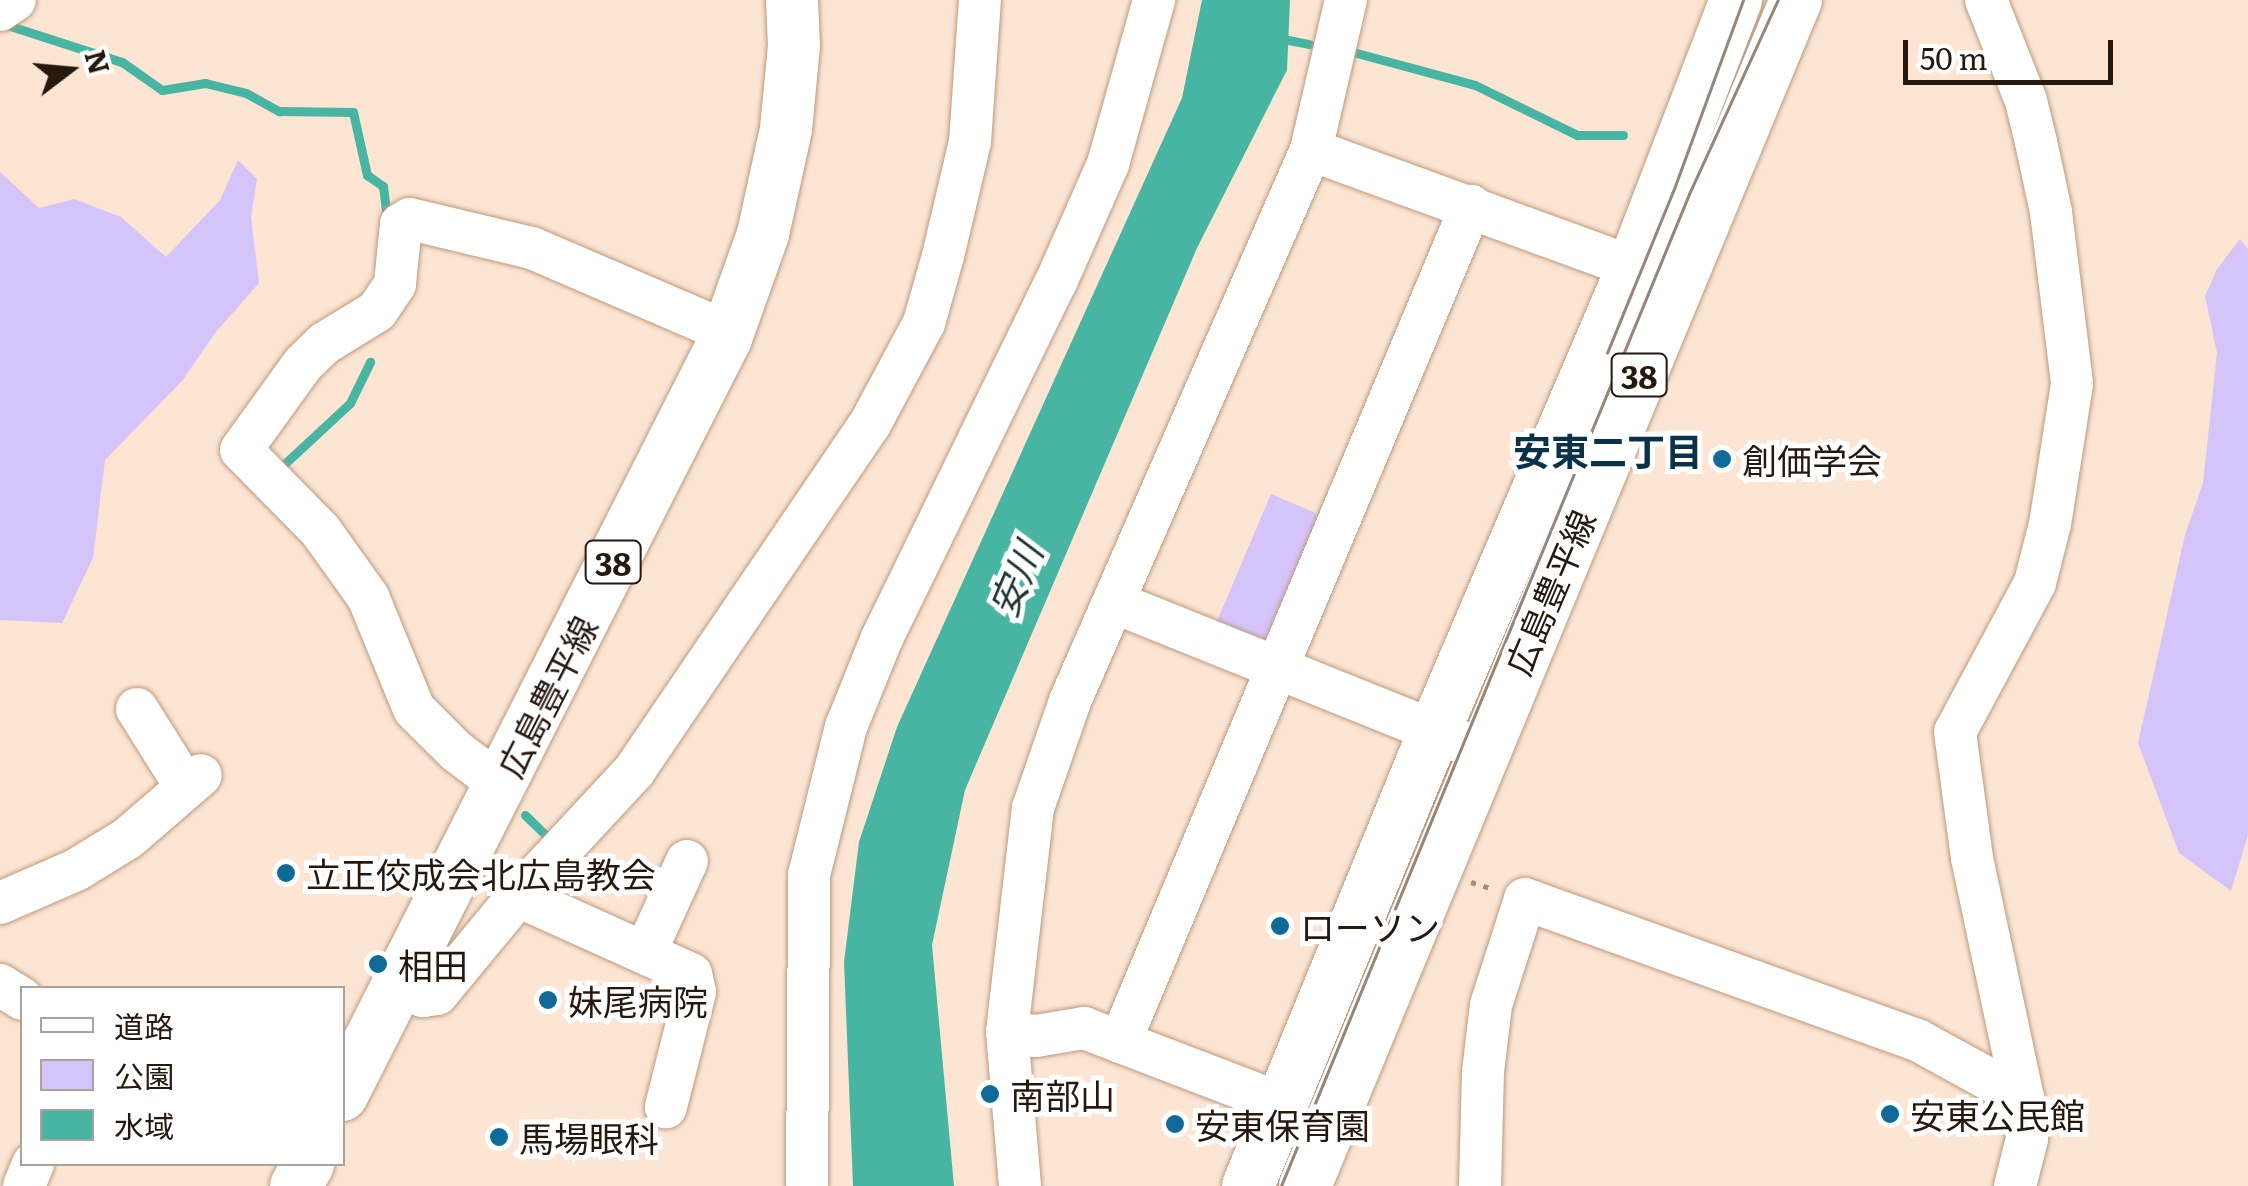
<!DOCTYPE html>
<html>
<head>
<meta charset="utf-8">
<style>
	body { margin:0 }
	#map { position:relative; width:2248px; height:1186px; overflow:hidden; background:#fce5d3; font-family:Literata,"Noto Sans JP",serif }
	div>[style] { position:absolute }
	.green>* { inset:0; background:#d5c4f9; transform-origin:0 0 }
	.water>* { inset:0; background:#48b5a2 }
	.stream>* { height:9px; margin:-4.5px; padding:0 4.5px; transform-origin:4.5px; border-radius:4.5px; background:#48b5a2 }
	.path>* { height:5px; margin-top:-2.5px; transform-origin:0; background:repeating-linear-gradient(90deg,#a39081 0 5px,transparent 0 13px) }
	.roads { filter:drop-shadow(0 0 2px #bd997c) drop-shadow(0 0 2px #bd997c) }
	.minor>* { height:42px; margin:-21px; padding:0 21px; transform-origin:21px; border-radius:21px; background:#fff }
	.major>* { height:52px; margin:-26px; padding:0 26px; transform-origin:26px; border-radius:26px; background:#fff }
	.tram>* { height:2.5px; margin:-1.25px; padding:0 1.25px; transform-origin:1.25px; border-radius:1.25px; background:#988576 }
	.dots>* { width:28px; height:28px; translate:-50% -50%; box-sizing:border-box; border:5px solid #fff; border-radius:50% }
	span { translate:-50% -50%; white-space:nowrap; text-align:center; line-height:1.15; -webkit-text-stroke:10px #fff; paint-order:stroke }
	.shield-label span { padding:2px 8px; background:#fff; border:2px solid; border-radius:8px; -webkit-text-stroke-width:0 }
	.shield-label { font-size:32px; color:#26180d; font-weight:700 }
	.poi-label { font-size:35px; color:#26180d }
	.left { translate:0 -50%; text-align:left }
	.street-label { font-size:35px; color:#26180d }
	.neighbourhood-label { font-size:38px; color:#093148; font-weight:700 }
	.water-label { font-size:38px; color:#1d3530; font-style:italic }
	.legend { position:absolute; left:20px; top:986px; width:325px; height:180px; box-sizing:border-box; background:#fff; border:2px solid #a8a39e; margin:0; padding:12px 18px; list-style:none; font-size:30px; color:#26180d }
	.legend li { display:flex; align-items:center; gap:20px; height:50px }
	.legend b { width:50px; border:2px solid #a8a39e }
	.north { position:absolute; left:20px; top:20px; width:100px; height:100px; -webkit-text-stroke:8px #fff; paint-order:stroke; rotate:74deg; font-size:28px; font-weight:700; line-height:40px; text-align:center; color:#26180d }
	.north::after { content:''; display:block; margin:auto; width:35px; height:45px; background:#26180d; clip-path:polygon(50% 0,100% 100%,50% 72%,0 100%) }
	.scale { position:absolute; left:1903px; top:40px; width:210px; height:45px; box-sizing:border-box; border:5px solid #26180d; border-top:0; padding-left:12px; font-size:30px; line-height:35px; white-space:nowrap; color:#26180d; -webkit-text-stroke:8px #fff; paint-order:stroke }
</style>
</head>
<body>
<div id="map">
	<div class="green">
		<i style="clip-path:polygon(238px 160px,257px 179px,251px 218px,259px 283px,215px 333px,182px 381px,105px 460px,93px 558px,62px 623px,0 620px,0 172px,39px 208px,74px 199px,121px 217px,166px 257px,220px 200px)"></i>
		<i style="clip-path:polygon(2240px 239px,2248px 249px,2248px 835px,2231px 891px,2179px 853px,2138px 743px,2185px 535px,2203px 483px,2217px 353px,2205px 296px,2217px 269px)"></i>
		<i style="left:1271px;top:494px;width:56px;height:148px;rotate:23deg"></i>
	</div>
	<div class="water">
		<i style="clip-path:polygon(1202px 0,1290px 0,1287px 70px,1197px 248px,965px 790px,932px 945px,954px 1186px,853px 1186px,844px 962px,859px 842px,897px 727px,1182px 98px)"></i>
	</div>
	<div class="stream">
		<i style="left:4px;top:24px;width:124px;rotate:17.9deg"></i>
		<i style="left:122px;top:62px;width:49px;rotate:35deg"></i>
		<i style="left:162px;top:90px;width:44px;rotate:-9.2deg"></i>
		<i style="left:205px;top:83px;width:42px;rotate:13.7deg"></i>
		<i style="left:246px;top:93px;width:38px;rotate:29deg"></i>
		<i style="left:279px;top:111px;width:74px;rotate:0.8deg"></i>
		<i style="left:353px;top:112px;width:65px;rotate:77.5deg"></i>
		<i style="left:367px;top:175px;width:19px;rotate:35deg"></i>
		<i style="left:383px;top:186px;width:24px;rotate:83deg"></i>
		<i style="left:1278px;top:38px;width:32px;rotate:11deg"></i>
		<i style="left:1353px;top:52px;width:126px;rotate:15.1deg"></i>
		<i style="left:1475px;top:85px;width:114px;rotate:26.1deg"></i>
		<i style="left:1577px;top:135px;width:46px"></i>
		<i style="left:279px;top:469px;width:97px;rotate:-42.9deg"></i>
		<i style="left:350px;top:403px;width:46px;rotate:-64deg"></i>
		<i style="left:525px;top:815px;width:37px;rotate:44deg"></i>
	</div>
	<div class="path">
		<i style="left:1471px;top:882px;width:24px;rotate:17deg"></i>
	</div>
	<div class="roads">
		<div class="minor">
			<i style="left:1986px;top:0;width:109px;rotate:68.4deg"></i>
			<i style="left:2026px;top:101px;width:42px;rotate:76.3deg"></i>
			<i style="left:2036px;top:142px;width:72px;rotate:77.9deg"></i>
			<i style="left:2051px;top:212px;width:173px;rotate:83deg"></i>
			<i style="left:2072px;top:384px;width:142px;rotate:98.9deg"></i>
			<i style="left:2050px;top:524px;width:61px;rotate:104.3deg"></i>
			<i style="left:2035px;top:583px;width:169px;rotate:118.2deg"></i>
			<i style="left:1955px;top:732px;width:127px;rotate:82.3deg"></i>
			<i style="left:1972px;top:858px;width:245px;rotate:78deg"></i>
			<i style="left:2023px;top:1098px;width:41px;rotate:84.4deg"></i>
			<i style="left:2027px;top:1139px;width:49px;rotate:104.3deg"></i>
			<i style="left:0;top:10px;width:18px;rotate:-34deg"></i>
			<i style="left:1311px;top:150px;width:343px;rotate:20deg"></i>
			<i style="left:1116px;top:603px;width:397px;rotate:21.9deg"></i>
			<i style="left:137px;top:709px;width:92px;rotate:57.9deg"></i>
			<i style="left:501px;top:785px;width:56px;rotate:-142.9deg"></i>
			<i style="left:456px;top:751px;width:59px;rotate:-135deg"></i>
			<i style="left:414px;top:709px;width:121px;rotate:-112.3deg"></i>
			<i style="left:368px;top:597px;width:82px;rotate:-125.6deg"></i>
			<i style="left:320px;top:530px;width:112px;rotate:-134.6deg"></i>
			<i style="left:241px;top:450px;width:106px;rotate:-54.2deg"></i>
			<i style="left:303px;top:364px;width:30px;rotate:-44deg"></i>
			<i style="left:325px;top:343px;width:61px;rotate:-31.6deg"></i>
			<i style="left:377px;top:311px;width:32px;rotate:-56deg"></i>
			<i style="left:395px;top:284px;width:60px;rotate:-84.3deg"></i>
			<i style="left:401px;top:224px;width:10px;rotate:-29deg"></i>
			<i style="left:410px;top:219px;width:125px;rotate:13.4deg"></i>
			<i style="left:532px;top:248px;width:212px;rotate:23.3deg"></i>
			<i style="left:518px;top:896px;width:190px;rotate:24.3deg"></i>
			<i style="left:691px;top:974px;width:18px;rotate:77deg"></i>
			<i style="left:695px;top:992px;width:119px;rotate:104.2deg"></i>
			<i style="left:0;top:903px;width:83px;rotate:-23.5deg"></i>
			<i style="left:76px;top:870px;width:61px;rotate:-31.6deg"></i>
			<i style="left:128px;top:838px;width:96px;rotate:-40.8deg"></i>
			<i style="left:645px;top:953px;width:101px;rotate:-65.5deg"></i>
			<i style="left:399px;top:984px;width:27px;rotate:27deg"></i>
			<i style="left:423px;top:996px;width:14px;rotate:-8deg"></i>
			<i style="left:437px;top:994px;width:127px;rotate:-50.4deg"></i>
			<i style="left:518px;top:896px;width:171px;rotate:-47.1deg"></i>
			<i style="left:634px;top:771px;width:420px;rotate:-55.8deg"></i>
			<i style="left:870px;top:424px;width:115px;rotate:-61.9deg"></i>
			<i style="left:924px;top:323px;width:70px;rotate:-74.2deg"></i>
			<i style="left:943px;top:256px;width:117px;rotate:-76.7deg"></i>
			<i style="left:970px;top:142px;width:142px;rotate:-86deg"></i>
			<i style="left:0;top:985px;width:26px;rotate:32deg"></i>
			<i style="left:1007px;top:1032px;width:29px;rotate:8deg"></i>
			<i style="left:1036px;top:1036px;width:49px;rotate:-9.5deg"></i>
			<i style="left:1084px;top:1028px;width:212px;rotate:21deg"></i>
			<i style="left:1120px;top:1042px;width:907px;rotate:-67.22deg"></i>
			<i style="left:24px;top:1186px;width:24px;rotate:-68deg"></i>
			<i style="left:807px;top:1186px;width:311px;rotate:-89.6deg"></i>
			<i style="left:809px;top:875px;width:153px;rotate:-76deg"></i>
			<i style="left:846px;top:727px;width:96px;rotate:-68deg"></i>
			<i style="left:882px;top:638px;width:396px;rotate:-64deg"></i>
			<i style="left:1056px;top:282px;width:129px;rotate:-66.2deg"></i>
			<i style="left:1108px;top:164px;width:170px;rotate:-74.3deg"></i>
			<i style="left:1020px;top:1186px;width:155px;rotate:-94.8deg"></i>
			<i style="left:1007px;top:1032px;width:226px;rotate:-83.4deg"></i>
			<i style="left:1033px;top:808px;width:113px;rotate:-70.9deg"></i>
			<i style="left:1070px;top:701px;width:601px;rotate:-66.38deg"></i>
			<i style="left:1311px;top:150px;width:154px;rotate:-76.9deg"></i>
			<i style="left:1480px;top:1186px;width:114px;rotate:-88.5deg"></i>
			<i style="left:1483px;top:1072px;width:67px;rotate:-83.2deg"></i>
			<i style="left:1491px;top:1005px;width:111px;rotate:-72.2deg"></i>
			<i style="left:1525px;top:899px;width:419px;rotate:19.8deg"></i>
			<i style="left:1919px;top:1041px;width:119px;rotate:28.7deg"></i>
		</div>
		<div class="major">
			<i style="left:342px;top:1095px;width:849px;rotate:-63.1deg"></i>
			<i style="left:726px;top:338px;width:110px;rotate:-70.4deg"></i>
			<i style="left:763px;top:234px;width:107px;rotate:-77.6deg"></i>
			<i style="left:786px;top:129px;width:83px;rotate:-84.5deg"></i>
			<i style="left:794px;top:46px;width:46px;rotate:-92.5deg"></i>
			<i style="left:296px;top:1186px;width:25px;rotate:-61deg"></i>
			<i style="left:1248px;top:1186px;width:493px;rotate:-67.7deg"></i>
			<i style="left:1435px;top:730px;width:504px;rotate:-66.85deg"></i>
			<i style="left:1633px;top:267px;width:286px;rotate:-68.9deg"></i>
			<i style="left:1305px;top:1186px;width:1284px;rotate:-67.51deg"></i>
		</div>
	</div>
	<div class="tram">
		<i style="left:1607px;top:353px;width:177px;rotate:-67.8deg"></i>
		<i style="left:1674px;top:189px;width:201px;rotate:-69.9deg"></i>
		<i style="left:1281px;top:1186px;width:1073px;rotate:-67.64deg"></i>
		<i style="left:1689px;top:194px;width:213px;rotate:-65.4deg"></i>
	</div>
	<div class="dots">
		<i style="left:1722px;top:459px;background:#0f6999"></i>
		<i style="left:286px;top:873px;background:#0f6999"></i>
		<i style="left:1280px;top:926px;background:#0f6999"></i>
		<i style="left:378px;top:964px;background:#0f6999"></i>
		<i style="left:548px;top:1000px;background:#0f6999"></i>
		<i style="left:990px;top:1094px;background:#0f6999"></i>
		<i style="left:1890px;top:1114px;background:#0f6999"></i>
		<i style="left:1175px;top:1124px;background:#0f6999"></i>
		<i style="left:499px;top:1137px;background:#0f6999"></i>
	</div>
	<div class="shield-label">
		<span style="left:1639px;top:375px">38</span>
		<span style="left:613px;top:562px">38</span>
	</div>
	<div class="poi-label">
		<span class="left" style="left:1742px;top:459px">創価学会</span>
		<span class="left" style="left:306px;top:873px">立正佼成会北広島教会</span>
		<span class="left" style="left:1300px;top:926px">ローソン</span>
		<span class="left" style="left:398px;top:964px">相田</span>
		<span class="left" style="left:568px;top:1000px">妹尾病院</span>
		<span class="left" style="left:1010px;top:1094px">南部山</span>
		<span class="left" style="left:1910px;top:1114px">安東公民館</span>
		<span class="left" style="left:1195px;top:1124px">安東保育園</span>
		<span class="left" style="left:519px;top:1137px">馬場眼科</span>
	</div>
	<div class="street-label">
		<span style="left:1549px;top:592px;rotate:-67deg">広島豊平線</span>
		<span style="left:546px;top:696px;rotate:-63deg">広島豊平線</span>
	</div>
	<div class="neighbourhood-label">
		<span style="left:1608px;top:450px">安東二丁目</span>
	</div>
	<div class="water-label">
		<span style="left:1014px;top:579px;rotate:-67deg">安川</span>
	</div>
	<ul class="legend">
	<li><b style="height:12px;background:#fff"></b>道路</li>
	<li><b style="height:28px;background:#d5c4f9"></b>公園</li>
	<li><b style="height:28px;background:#48b5a2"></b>水域</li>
	</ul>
	<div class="north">N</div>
	<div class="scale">50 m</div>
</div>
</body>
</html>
